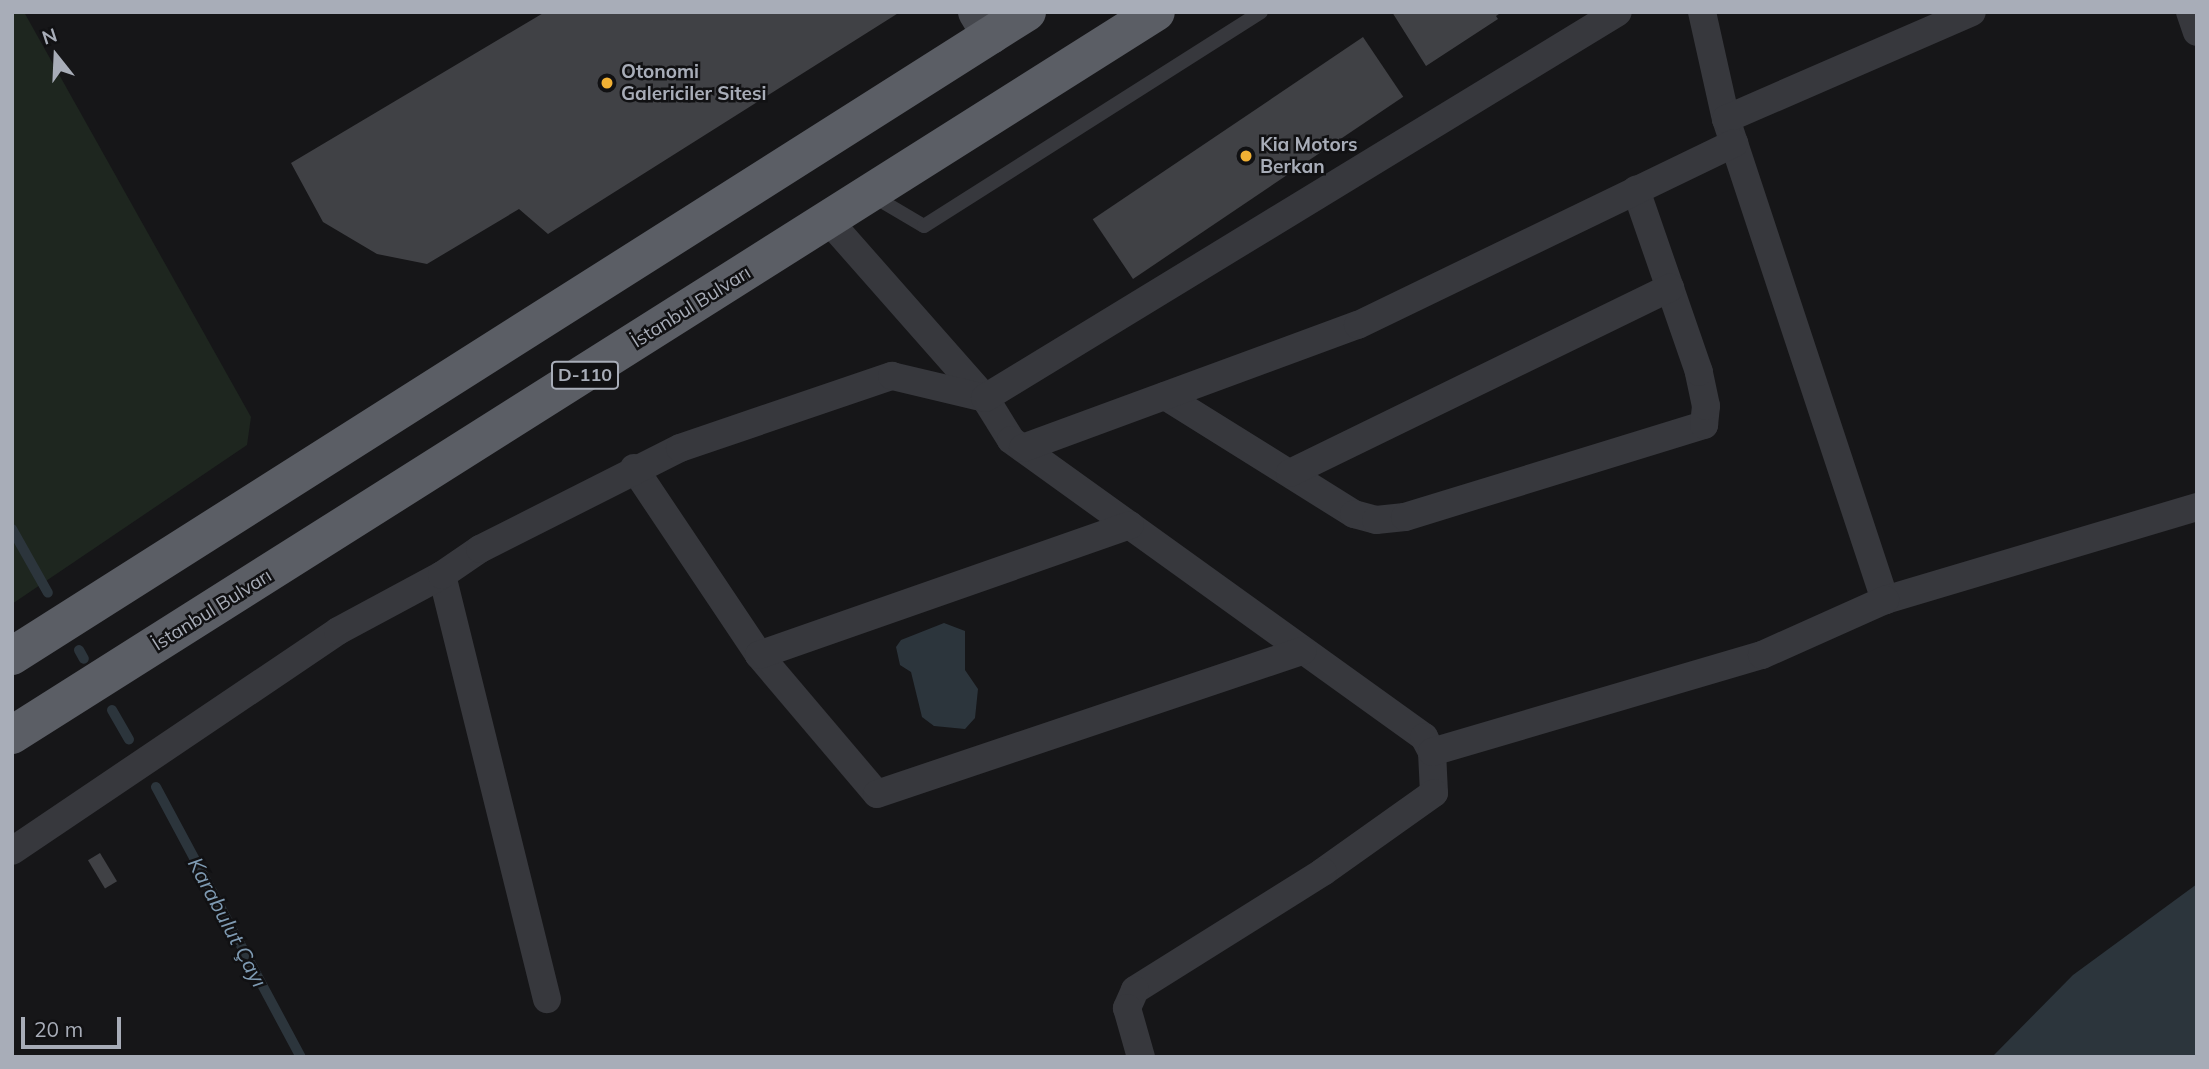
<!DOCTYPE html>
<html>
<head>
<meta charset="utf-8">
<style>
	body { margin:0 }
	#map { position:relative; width:2209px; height:1069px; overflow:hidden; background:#161618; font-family:Mulish,sans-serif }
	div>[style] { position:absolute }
	.green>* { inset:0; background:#1e261f }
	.water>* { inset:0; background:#2c353c }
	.stream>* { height:10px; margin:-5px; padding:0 5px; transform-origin:5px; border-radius:5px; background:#2c353c }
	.building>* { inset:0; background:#404145; transform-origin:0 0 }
	.service>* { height:14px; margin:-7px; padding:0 7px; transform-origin:7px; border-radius:7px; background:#37383d }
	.minor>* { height:28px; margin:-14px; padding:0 14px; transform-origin:14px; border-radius:14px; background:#37383d }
	.secondary>* { height:38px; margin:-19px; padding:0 19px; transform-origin:19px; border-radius:19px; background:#45474d }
	.trunk>* { height:38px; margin:-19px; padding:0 19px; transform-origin:19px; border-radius:19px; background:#5b5e65 }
	.dots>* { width:19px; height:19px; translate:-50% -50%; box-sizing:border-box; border:4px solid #111113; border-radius:50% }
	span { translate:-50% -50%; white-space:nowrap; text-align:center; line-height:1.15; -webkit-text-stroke:5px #111113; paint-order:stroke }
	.shield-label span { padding:2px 5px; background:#111113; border:2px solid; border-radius:5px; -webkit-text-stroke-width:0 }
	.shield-label { font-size:18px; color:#a8adb8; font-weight:700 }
	.poi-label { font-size:19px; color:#a8adb8; font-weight:700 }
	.left { translate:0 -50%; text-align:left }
	.street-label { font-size:19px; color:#a8adb8 }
	.water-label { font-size:21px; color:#7f9bb3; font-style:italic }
	.frame { position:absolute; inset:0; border:14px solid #a8adb8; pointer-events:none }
	.north { position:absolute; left:21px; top:21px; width:70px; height:70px; -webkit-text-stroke:5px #111113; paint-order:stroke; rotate:342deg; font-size:19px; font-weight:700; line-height:28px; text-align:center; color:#a8adb8 }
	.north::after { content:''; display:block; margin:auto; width:24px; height:32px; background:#a8adb8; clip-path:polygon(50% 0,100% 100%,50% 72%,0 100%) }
	.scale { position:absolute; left:21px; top:1017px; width:100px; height:32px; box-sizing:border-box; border:4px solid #a8adb8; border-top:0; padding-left:9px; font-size:21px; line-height:24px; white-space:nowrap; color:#a8adb8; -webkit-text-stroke:5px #111113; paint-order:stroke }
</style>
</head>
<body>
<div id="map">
	<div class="green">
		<i style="clip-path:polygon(12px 12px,24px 12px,251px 417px,247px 445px,12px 604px)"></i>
	</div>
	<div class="water">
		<i style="clip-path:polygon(944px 623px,965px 631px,965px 670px,978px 689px,975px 718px,965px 729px,934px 726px,922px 717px,911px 672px,900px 665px,896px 647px,901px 640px)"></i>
		<i style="clip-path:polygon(2197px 884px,2197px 1057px,1992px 1057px,2073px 975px)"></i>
	</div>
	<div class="stream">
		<i style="left:12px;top:529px;width:73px;rotate:60.6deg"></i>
		<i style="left:79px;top:650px;width:10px;rotate:61deg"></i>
		<i style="left:112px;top:710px;width:34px;rotate:60deg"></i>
		<i style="left:156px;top:787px;width:306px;rotate:61.8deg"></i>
	</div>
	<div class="building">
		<i style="clip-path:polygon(545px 12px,900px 12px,548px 234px,519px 209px,427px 264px,377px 254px,323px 222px,291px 163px)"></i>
		<i style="clip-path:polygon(1392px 12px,1502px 12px,1496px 16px,1498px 19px,1426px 66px)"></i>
		<i style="left:1363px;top:37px;width:72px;height:326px;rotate:56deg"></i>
		<i style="left:100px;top:853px;width:33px;height:14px;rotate:59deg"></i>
	</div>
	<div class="service">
		<i style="left:873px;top:196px;width:59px;rotate:30.5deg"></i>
		<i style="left:924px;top:226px;width:399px;rotate:-32.4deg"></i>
	</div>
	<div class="minor">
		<i style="left:1702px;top:12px;width:110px;rotate:77.4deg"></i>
		<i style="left:1726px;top:119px;width:507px;rotate:71.71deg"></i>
		<i style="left:1885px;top:600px;width:326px;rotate:-16.6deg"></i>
		<i style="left:2190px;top:12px;width:21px;rotate:71deg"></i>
		<i style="left:1726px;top:119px;width:268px;rotate:-23.5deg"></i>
		<i style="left:829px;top:221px;width:236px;rotate:48.6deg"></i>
		<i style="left:985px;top:398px;width:49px;rotate:58.2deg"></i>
		<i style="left:1011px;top:440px;width:509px;rotate:35.72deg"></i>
		<i style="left:1424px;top:737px;width:17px;rotate:62deg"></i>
		<i style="left:1432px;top:752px;width:41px;rotate:87.2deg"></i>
		<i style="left:1434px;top:793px;width:136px;rotate:144.6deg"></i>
		<i style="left:1323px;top:872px;width:222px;rotate:147.9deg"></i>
		<i style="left:1135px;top:990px;width:20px;rotate:114deg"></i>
		<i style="left:1127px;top:1008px;width:51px;rotate:74.1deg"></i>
		<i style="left:1165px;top:396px;width:223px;rotate:32deg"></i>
		<i style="left:1354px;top:514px;width:23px;rotate:15deg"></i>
		<i style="left:1376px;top:520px;width:29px;rotate:-6deg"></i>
		<i style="left:1405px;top:517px;width:313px;rotate:-17.1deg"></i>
		<i style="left:1704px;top:425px;width:19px;rotate:-84deg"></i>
		<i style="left:1706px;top:406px;width:35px;rotate:-102deg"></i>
		<i style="left:1699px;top:372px;width:193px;rotate:-109.1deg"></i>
		<i style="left:1023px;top:448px;width:357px;rotate:-20.2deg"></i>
		<i style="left:1358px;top:325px;width:418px;rotate:-25.8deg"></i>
		<i style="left:634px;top:468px;width:225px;rotate:56.2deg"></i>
		<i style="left:759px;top:655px;width:182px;rotate:49.7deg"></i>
		<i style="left:877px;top:794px;width:449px;rotate:-18.6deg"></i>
		<i style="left:1290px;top:473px;width:423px;rotate:-26deg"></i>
		<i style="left:442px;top:575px;width:437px;rotate:76.1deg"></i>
		<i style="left:759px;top:655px;width:393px;rotate:-19.3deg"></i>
		<i style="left:1432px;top:752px;width:344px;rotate:-16.4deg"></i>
		<i style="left:1762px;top:655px;width:135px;rotate:-24.1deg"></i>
		<i style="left:12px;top:851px;width:393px;rotate:-34deg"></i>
		<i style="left:338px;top:631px;width:118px;rotate:-28.3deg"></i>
		<i style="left:442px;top:575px;width:46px;rotate:-34.4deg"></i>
		<i style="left:480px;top:549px;width:224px;rotate:-26.8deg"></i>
		<i style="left:680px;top:448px;width:224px;rotate:-18.8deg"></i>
		<i style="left:892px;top:376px;width:96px;rotate:13.3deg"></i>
		<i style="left:985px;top:398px;width:741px;rotate:-31.37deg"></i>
	</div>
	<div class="secondary">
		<i style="left:977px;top:12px;width:27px;rotate:59deg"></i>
	</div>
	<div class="trunk">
		<i style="left:12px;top:656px;width:1202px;rotate:-32.39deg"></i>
		<i style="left:12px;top:735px;width:1353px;rotate:-32.29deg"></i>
	</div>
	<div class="dots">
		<i style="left:607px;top:83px;background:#f2b134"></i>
		<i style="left:1246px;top:156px;background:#f2b134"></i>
	</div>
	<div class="shield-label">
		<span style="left:585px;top:375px">D-110</span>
	</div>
	<div class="poi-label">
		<span class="left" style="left:621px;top:83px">Otonomi<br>Galericiler Sitesi</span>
		<span class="left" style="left:1260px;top:156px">Kia Motors<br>Berkan</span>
	</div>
	<div class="street-label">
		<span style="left:691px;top:307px;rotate:-32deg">İstanbul Bulvarı</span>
		<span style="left:212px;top:610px;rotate:-32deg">İstanbul Bulvarı</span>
	</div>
	<div class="water-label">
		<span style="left:228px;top:922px;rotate:62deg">Karabulut Çayı</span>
	</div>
	<div class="frame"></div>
	<div class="north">N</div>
	<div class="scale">20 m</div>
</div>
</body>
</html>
